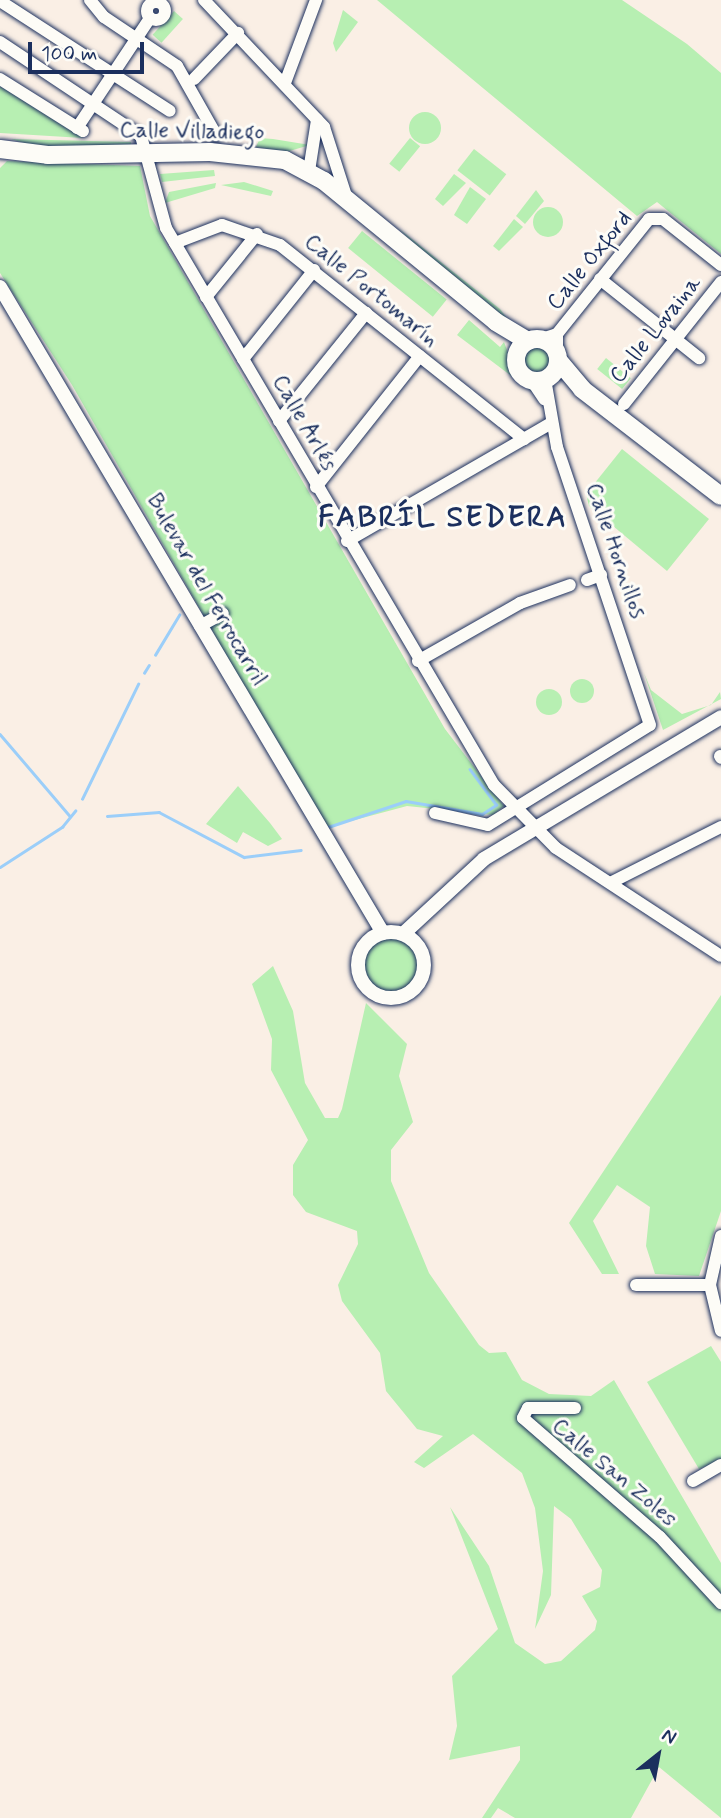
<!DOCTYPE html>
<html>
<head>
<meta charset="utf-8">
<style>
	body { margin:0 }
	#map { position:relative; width:721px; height:1818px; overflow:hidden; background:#faefe5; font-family:Mynerve,sans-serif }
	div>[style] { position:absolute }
	.green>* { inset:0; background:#b7efb2; transform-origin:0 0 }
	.round { border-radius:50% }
	.stream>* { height:2.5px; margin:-1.25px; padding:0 1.25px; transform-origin:1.25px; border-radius:1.25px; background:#9bcef9 }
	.roads { filter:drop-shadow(0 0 2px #1b2f5e) drop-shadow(0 0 2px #1b2f5e) }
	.minor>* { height:12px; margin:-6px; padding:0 6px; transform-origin:6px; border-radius:6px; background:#fdfcf7 }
	.minor>.ring { margin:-6px; padding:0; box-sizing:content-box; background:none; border:12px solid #fdfcf7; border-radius:50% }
	.major>* { height:14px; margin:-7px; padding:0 7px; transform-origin:7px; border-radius:7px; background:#fdfcf7 }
	.major>.ring { margin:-7px; padding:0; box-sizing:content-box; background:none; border:14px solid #fdfcf7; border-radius:50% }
	.highway>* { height:18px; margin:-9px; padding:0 9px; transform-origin:9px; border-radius:9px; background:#fdfcf7 }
	.highway>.ring { margin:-9px; padding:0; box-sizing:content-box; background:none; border:18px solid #fdfcf7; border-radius:50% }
	span { translate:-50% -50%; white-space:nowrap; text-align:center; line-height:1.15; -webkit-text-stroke:6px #fdfcf7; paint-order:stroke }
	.street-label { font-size:23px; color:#1b2f5e }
	.district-label { font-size:30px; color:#1b2f5e; font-weight:700; letter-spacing:2px }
	.north { position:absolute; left:623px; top:1720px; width:70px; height:70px; -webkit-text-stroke:5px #fdfcf7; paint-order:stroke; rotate:31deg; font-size:19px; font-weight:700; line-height:28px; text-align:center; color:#1b2f5e }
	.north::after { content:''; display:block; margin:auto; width:24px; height:32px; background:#1b2f5e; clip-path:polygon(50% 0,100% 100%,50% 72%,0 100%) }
	.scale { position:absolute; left:28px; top:42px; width:116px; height:32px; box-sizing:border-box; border:4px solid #1b2f5e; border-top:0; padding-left:9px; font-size:21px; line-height:24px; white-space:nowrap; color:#1b2f5e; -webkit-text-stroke:5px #fdfcf7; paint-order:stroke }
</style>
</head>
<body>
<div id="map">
	<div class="green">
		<i style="clip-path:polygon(377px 0,622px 0,687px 44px,721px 73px,721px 254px,657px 202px,637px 216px)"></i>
		<i style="clip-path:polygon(343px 10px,358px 22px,336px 52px,333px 43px)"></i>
		<i style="left:174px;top:11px;width:12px;height:32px;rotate:42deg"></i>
		<i style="clip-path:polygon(0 86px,83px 138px,0 133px)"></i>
		<i class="round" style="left:409px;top:112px;width:32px;height:32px"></i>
		<i style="clip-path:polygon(260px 138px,273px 139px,310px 145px,286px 152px,256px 147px)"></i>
		<i style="left:410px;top:138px;width:13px;height:33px;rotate:39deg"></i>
		<i style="clip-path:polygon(11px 139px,131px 142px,131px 146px,37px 147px)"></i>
		<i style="left:474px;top:149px;width:41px;height:27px;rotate:38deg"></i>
		<i style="clip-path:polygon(7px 161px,140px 166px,150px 216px,445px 729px,504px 806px,493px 815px,407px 806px,325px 828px,72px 385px,0 273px,0 168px)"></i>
		<i style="clip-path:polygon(214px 170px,215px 176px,162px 182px,160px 174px)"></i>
		<i style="clip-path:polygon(454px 174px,466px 183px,443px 206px,435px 199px)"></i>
		<i style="clip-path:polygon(244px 182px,273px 191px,271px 196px,221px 185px)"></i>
		<i style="clip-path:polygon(216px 183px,215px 188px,165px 203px,169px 192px)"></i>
		<i style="clip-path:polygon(470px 187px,486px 199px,467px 224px,454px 215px)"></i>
		<i style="clip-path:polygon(536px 190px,544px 201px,525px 224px,516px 216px)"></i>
		<i class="round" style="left:533px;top:207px;width:30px;height:30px"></i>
		<i style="clip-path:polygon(514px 219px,523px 227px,499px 251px,493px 246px)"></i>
		<i style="clip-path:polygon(398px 228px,500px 309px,512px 325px,420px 249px)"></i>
		<i style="left:362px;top:231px;width:109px;height:22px;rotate:39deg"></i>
		<i style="clip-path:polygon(469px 320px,500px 347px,504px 342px,516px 374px,539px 397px,457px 335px)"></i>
		<i class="round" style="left:522px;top:345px;width:30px;height:30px"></i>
		<i style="left:606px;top:358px;width:32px;height:14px;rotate:39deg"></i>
		<i style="clip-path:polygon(622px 449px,709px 519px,667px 571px,589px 506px,586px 494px)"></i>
		<i style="clip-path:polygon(644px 673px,651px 690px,682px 714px,711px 705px,720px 692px,721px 699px,663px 730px)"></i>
		<i class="round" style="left:570px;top:679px;width:24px;height:24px"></i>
		<i class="round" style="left:536px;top:689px;width:26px;height:26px"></i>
		<i style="clip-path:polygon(238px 786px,270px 823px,282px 839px,268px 846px,243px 832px,237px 843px,206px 824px)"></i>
		<i class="round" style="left:362px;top:935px;width:60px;height:60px"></i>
		<i style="clip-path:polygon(273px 966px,293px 1011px,305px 1083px,325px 1118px,338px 1118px,342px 1109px,366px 1003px,407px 1044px,399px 1076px,413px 1122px,391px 1150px,391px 1181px,429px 1273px,479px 1345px,489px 1353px,506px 1352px,522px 1380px,549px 1394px,591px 1396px,614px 1380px,721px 1563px,721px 1818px,659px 1767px,631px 1818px,515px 1818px,498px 1808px,491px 1818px,482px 1818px,520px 1760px,520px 1746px,449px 1760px,457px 1726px,452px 1676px,498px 1629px,450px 1507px,489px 1566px,515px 1643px,545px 1664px,561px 1661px,595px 1630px,597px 1621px,582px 1596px,600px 1587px,602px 1570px,571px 1519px,554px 1506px,551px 1595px,535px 1629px,543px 1571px,535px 1508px,522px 1473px,473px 1434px,424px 1468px,414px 1462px,443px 1436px,417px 1429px,386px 1391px,380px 1353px,342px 1301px,338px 1285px,358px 1244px,357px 1231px,306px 1212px,293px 1195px,293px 1165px,308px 1140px,271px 1070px,272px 1039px,252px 984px)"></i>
		<i style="clip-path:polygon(721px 995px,721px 1211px,699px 1276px,655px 1274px,646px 1246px,650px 1207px,617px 1185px,593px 1221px,619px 1274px,602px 1274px,569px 1223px)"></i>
		<i style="clip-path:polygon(711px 1346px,721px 1362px,721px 1460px,699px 1469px,647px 1382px)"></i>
	</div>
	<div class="stream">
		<i style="left:155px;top:655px;width:47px;rotate:-59deg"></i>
		<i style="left:144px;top:673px;width:9px;rotate:-58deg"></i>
		<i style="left:0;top:734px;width:108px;rotate:49.5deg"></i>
		<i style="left:82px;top:799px;width:128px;rotate:-64deg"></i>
		<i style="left:107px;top:816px;width:52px;rotate:-4.4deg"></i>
		<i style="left:159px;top:812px;width:96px;rotate:27.9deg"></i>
		<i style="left:244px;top:857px;width:57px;rotate:-7deg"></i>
		<i style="left:325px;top:828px;width:85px;rotate:-18.4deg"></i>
		<i style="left:406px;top:801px;width:77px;rotate:9.7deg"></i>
		<i style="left:482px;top:814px;width:17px;rotate:-33deg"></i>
		<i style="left:496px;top:805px;width:44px;rotate:-126.6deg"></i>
		<i style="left:0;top:867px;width:74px;rotate:-32.8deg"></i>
		<i style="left:62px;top:827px;width:21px;rotate:-51deg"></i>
	</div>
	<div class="roads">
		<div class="minor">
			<i style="left:90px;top:0;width:22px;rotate:51deg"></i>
			<i style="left:104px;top:17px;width:88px;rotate:33.9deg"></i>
			<i style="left:177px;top:66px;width:79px;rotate:60.5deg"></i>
			<i style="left:204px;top:0;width:175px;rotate:46.6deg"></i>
			<i style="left:324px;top:127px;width:72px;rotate:72.3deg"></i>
			<i style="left:0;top:1px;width:202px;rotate:32.9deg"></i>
			<i class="ring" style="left:147px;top:2px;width:6px;height:6px"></i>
			<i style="left:0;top:42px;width:169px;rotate:33.7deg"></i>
			<i style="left:141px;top:136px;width:95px;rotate:74.8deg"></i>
			<i style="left:166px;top:228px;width:646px;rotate:59.51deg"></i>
			<i style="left:494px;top:785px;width:88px;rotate:45.5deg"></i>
			<i style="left:556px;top:848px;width:197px;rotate:33.2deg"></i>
			<i style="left:0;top:79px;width:98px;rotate:32.1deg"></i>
			<i style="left:194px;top:79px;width:64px;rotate:-46.3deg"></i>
			<i style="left:285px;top:83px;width:89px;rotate:-69.5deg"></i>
			<i style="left:77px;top:128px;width:132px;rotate:-56.4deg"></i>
			<i style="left:309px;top:171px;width:52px;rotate:-81.1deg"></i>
			<i style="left:175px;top:243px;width:50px;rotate:-21deg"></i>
			<i style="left:222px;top:225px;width:61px;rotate:19deg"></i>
			<i style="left:280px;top:245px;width:312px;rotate:38.5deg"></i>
			<i style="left:600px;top:279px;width:127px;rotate:38.6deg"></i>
			<i style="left:206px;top:297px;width:81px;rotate:-51deg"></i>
			<i style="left:542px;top:339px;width:16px;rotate:-18deg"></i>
			<i style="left:557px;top:334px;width:147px;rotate:-51.3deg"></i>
			<i style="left:649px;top:219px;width:14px"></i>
			<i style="left:663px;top:219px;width:74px;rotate:38.4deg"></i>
			<i style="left:557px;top:355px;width:21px;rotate:-90deg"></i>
			<i style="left:243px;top:359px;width:114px;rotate:-51.4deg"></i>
			<i style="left:532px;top:381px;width:22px;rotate:56deg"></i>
			<i style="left:624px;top:404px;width:156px;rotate:-51.5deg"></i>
			<i style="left:279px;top:421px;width:139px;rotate:-51.1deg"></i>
			<i style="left:316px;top:487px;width:167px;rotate:-51.6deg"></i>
			<i style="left:347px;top:541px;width:234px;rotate:-30deg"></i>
			<i style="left:587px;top:580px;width:15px;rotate:-20deg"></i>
			<i style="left:200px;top:626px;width:26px;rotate:-29deg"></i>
			<i style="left:418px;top:661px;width:117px;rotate:-29.6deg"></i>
			<i style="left:520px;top:603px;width:53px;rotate:-19.8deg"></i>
			<i style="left:720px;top:756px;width:2px;rotate:63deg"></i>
			<i style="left:435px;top:813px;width:54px;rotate:12.8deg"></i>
			<i style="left:488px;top:825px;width:190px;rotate:-31.7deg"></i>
			<i style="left:650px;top:725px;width:293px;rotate:-108.5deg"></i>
			<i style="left:557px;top:447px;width:69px;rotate:-100deg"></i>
			<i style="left:612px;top:882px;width:122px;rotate:-26.8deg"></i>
			<i style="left:721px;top:1236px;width:50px;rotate:102.7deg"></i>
			<i style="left:710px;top:1285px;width:47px;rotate:76.6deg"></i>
			<i style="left:636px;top:1285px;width:74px"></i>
			<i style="left:575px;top:1408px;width:47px;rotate:180deg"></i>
			<i style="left:528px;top:1408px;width:11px;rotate:117deg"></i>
			<i style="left:523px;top:1418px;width:181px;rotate:41deg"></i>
			<i style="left:660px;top:1537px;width:90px;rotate:47.3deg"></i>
			<i style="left:693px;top:1481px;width:32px;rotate:-30deg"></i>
		</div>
		<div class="major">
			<i style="left:0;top:287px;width:751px;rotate:59.34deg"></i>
			<i class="ring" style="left:358px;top:932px;width:52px;height:52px"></i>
			<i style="left:403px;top:934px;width:110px;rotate:-42.8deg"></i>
			<i style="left:484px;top:859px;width:276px;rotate:-30.9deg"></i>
		</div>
		<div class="highway">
			<i style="left:0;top:149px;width:48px;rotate:7.1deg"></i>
			<i style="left:48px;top:155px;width:162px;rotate:-1.1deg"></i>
			<i style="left:210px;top:152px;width:75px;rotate:6.1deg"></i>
			<i style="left:285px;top:160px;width:44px;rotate:28.3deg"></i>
			<i style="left:324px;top:181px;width:222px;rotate:39.3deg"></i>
			<i style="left:496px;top:322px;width:37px;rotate:31deg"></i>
			<i class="ring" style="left:516px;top:339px;width:24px;height:24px"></i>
			<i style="left:558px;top:360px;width:38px;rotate:50deg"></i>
			<i style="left:582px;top:389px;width:175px;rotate:37.6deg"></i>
		</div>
	</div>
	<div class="street-label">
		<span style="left:192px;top:132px;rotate:1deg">Calle Villadiego</span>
		<span style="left:590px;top:261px;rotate:-51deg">Calle Oxford</span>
		<span style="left:371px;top:291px;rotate:39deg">Calle Portomarín</span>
		<span style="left:656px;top:330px;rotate:-51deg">Calle Lovaina</span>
		<span style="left:304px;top:423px;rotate:60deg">Calle Arlés</span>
		<span style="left:615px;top:551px;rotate:71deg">Calle Hornillos</span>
		<span style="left:206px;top:590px;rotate:60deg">Bulevar del Ferrocarril</span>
		<span style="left:614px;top:1473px;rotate:40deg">Calle San Zoles</span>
	</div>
	<div class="district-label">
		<span style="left:443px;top:518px">FABRÍL SEDERA</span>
	</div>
	<div class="north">N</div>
	<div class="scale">100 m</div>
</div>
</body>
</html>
